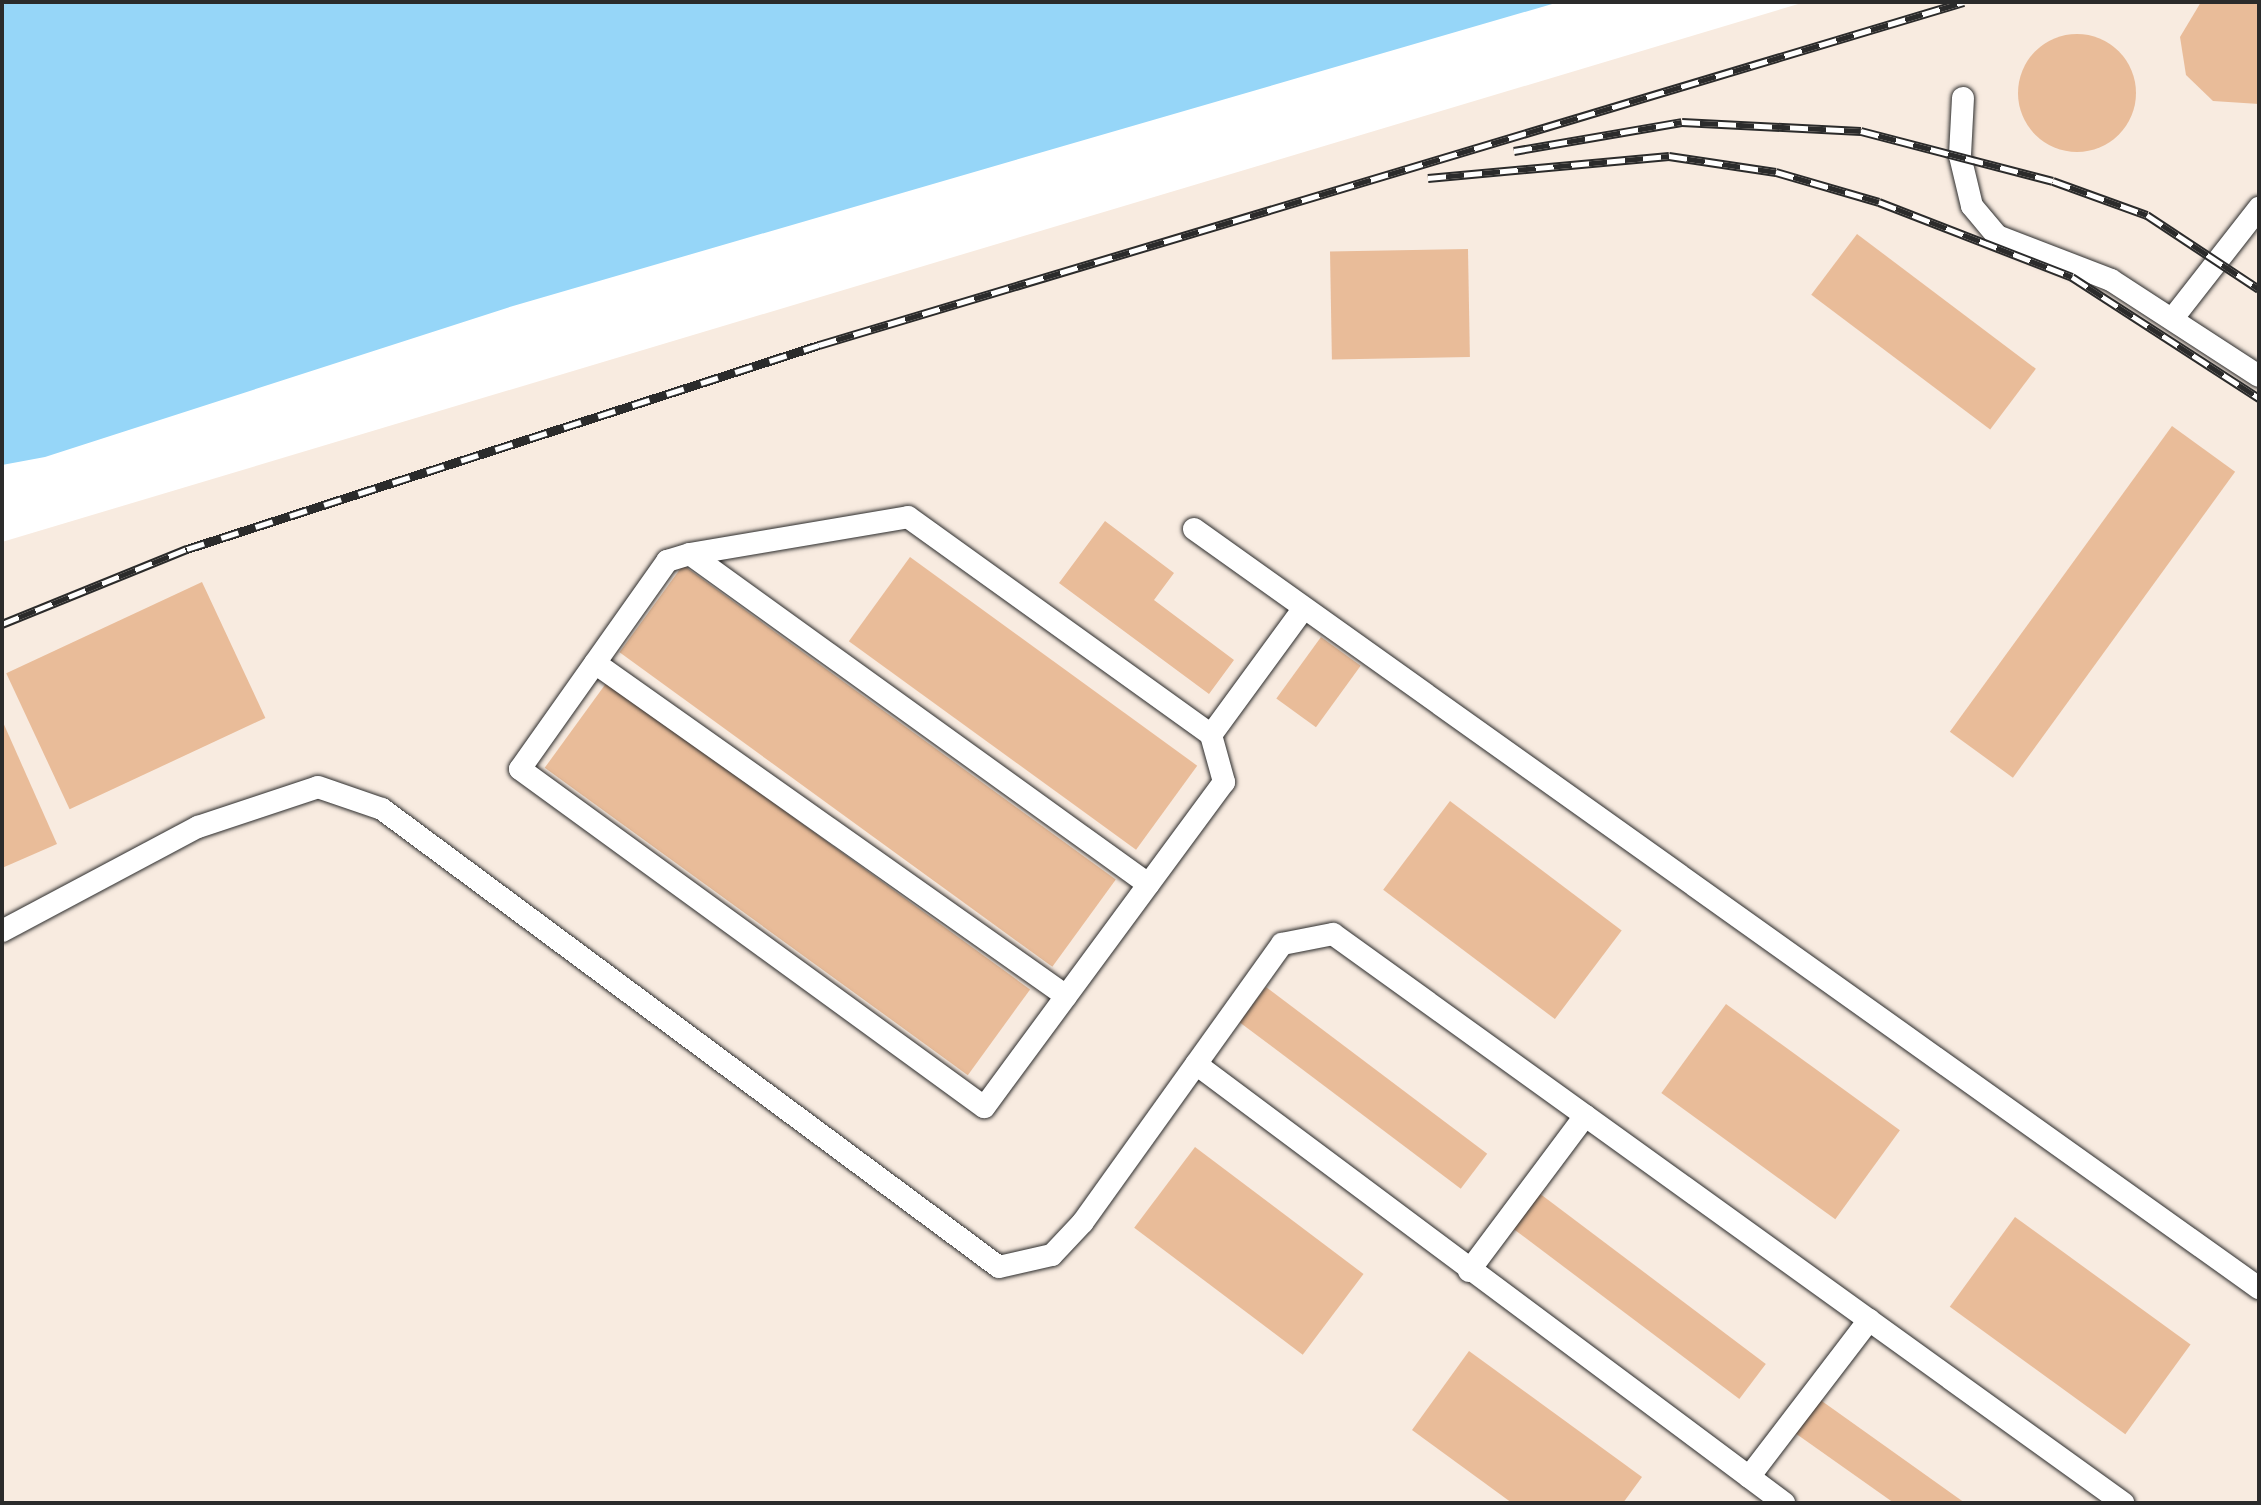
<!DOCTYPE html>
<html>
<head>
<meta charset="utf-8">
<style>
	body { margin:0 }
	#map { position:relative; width:2261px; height:1505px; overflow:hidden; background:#fff; font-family:Caveat,sans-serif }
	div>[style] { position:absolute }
	.built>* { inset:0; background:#f8ebe0 }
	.water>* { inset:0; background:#96d6f8 }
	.building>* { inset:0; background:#e9bc99; transform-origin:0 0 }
	.round { border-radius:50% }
	.roads { filter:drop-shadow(0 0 2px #2b2b2b) drop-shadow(0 0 2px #2b2b2b) }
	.lane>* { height:22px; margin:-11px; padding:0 11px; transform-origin:11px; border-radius:11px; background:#fff }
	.rail>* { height:9px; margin-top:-4.5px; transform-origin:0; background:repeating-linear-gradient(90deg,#fff 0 18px,#2b2b2b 0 36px); box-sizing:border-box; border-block:2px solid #2b2b2b }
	span { translate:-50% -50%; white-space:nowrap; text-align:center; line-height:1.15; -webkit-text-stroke:6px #fff; paint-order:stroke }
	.frame { position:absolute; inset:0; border:4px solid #2b2b2b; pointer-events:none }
</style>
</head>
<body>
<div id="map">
	<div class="built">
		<i style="clip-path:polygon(1805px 2px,2259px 2px,2259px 1503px,2px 1503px,2px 542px)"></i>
	</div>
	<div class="water">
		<i style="clip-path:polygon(11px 2px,1559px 2px,513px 306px,45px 457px,2px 465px,2px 5px)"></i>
	</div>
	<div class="building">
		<i style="clip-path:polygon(2201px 2px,2259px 2px,2259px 104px,2213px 101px,2186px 75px,2180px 37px)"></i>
		<i class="round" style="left:2018px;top:34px;width:118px;height:118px"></i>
		<i style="left:1857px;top:234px;width:224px;height:76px;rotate:37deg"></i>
		<i style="left:1468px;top:249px;width:108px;height:138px;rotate:89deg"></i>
		<i style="left:2172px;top:426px;width:78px;height:378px;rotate:36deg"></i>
		<i style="clip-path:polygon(1105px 521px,1174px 573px,1154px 600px,1234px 660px,1209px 694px,1059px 583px)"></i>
		<i style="left:910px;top:557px;width:355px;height:104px;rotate:36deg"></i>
		<i style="left:683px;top:565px;width:535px;height:108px;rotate:36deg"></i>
		<i style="left:202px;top:582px;width:150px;height:216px;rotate:65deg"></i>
		<i style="left:1321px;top:637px;width:49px;height:76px;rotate:36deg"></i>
		<i style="left:607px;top:682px;width:523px;height:106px;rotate:36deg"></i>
		<i style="clip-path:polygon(2px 720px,57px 844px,2px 868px)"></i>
		<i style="left:1450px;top:801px;width:215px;height:111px;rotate:37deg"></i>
		<i style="left:1266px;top:987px;width:277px;height:44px;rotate:37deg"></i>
		<i style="left:1726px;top:1004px;width:215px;height:110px;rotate:36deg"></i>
		<i style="left:1195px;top:1147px;width:211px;height:101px;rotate:37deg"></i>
		<i style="left:1539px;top:1193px;width:284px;height:44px;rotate:37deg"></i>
		<i style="left:2015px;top:1217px;width:217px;height:111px;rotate:36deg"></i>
		<i style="clip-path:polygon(1469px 1351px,1642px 1477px,1623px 1503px,1512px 1503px,1412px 1430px)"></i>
		<i style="clip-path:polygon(1819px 1399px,1965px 1503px,1894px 1503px,1795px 1433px)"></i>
	</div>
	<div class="roads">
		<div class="lane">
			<i style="left:1963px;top:98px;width:58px;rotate:93deg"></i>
			<i style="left:1960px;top:156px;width:51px;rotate:76.5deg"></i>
			<i style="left:1972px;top:206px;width:39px;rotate:50deg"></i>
			<i style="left:1997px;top:236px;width:122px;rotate:21.1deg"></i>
			<i style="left:2111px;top:280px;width:176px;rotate:33deg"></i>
			<i style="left:2173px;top:318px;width:140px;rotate:-52deg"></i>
			<i style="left:1194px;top:529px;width:1308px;rotate:35.48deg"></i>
			<i style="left:690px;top:554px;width:565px;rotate:35.77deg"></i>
			<i style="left:595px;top:663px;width:577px;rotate:35.26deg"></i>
			<i style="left:1211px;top:735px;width:49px;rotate:74.5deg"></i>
			<i style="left:1224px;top:782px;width:404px;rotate:126.4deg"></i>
			<i style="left:984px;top:1107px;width:574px;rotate:-143.93deg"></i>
			<i style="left:520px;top:769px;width:255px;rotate:-54.7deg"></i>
			<i style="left:667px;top:561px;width:24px;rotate:-17deg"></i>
			<i style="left:690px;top:554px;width:221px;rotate:-9.6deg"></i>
			<i style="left:908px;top:517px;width:373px;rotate:35.7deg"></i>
			<i style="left:1211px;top:735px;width:157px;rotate:-53.8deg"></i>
			<i style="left:2px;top:931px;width:222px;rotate:-28deg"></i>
			<i style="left:198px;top:827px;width:126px;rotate:-18.4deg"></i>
			<i style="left:318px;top:787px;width:68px;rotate:19deg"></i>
			<i style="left:382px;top:809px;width:768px;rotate:36.59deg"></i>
			<i style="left:999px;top:1267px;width:54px;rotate:-12.8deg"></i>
			<i style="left:1052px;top:1255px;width:45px;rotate:-46.8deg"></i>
			<i style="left:1083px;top:1222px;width:342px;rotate:-54.4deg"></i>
			<i style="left:1282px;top:944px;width:52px;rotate:-11.1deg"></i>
			<i style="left:1333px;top:934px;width:974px;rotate:35.76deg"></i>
			<i style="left:1196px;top:1064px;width:734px;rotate:36.74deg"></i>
			<i style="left:1469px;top:1271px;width:194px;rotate:-53.2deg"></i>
			<i style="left:1749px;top:1477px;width:198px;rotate:-52.6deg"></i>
		</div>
	</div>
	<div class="rail">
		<i style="left:1514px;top:151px;width:170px;rotate:-9.8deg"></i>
		<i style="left:1682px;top:122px;width:179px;rotate:2.9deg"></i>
		<i style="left:1861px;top:131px;width:198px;rotate:14.6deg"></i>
		<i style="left:2053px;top:181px;width:100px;rotate:19.9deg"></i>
		<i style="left:2147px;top:215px;width:134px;rotate:33.5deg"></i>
		<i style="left:1428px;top:178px;width:242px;rotate:-5.2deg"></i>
		<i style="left:1669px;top:156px;width:108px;rotate:8.5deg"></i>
		<i style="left:1776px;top:172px;width:107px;rotate:16.2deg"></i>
		<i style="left:1879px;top:202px;width:207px;rotate:21.2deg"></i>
		<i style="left:2072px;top:277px;width:223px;rotate:32.9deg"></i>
		<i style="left:2px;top:624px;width:200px;rotate:-22.1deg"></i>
		<i style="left:187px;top:549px;width:664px;rotate:-17.89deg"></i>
		<i style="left:819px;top:345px;width:1195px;rotate:-16.68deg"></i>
	</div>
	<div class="frame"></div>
</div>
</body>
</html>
